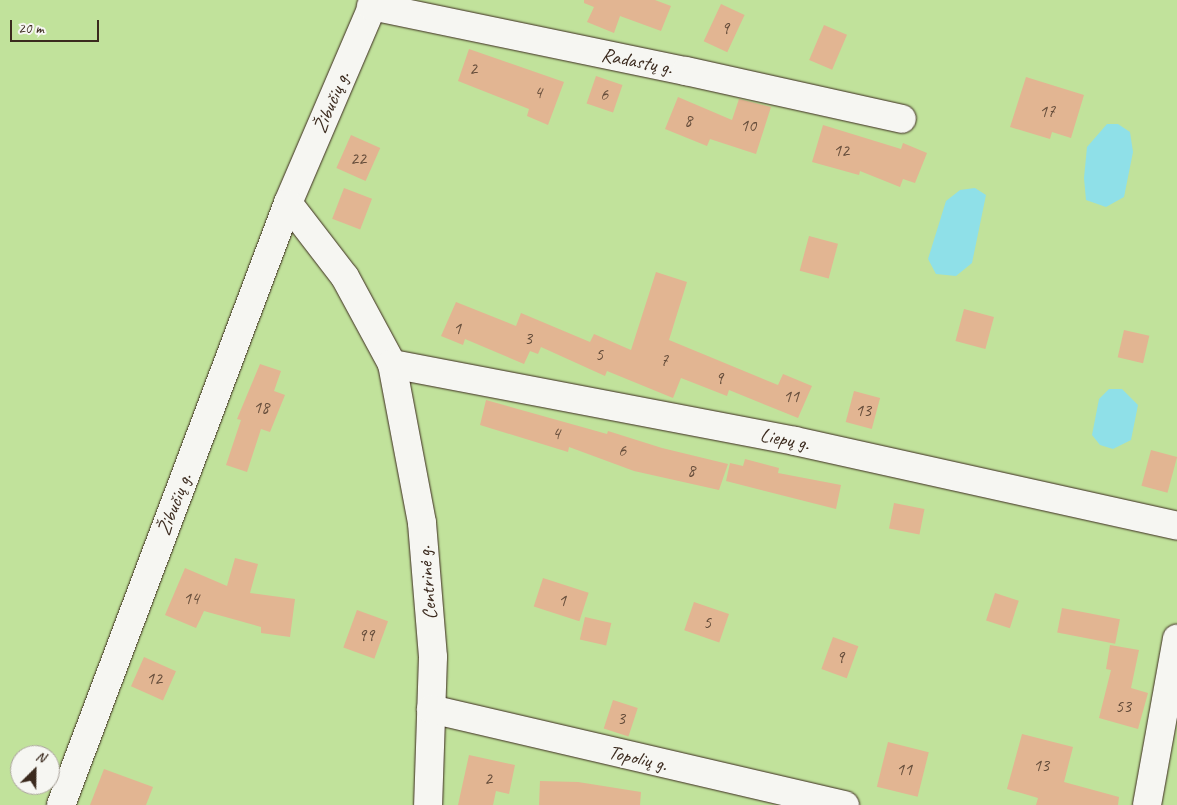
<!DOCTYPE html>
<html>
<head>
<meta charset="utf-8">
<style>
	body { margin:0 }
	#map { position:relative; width:1177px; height:805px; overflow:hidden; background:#f2e9df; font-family:Caveat,sans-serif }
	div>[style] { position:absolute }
	.green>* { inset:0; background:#c1e29b }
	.water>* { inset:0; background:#8fe0e8 }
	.building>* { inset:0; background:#e2b592; transform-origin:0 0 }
	.roads { filter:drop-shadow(0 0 1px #3b2a1e) drop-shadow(0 0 1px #3b2a1e) }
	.minor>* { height:28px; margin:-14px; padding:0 14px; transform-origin:14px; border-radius:14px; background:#f6f6f2 }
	span { translate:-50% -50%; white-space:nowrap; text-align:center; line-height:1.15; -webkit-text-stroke:4px #f6f6f2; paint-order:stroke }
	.number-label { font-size:18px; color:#654d3b }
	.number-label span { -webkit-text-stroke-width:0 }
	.street-label { font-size:20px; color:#3b2a1e }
	.north { position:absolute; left:10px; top:745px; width:50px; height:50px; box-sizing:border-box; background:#f6f6f2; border:1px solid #aba49d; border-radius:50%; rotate:23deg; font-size:14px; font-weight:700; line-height:20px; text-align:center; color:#3b2a1e }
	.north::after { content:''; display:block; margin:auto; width:18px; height:22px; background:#3b2a1e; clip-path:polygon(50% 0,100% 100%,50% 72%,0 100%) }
	.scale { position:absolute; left:10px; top:20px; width:89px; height:22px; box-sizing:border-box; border:2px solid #3b2a1e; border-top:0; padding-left:6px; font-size:15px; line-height:18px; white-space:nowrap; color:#3b2a1e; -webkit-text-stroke:4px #f6f6f2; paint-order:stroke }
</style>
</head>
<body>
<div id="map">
	<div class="green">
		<i style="clip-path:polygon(evenodd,0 0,1177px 0,1177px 805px,0 805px,0 0,20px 755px,50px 755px,50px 785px,20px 785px,20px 755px)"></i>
	</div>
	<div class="water">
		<i style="clip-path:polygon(1107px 124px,1118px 124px,1130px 132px,1133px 152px,1124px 197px,1106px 207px,1086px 200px,1084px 178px,1087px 147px)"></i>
		<i style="clip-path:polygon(975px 188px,986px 195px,972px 263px,956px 276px,936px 274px,928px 259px,946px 201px,960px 190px)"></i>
		<i style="clip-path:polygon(1109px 389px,1122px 389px,1138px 405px,1131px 440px,1113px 449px,1100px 445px,1092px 435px,1099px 399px)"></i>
	</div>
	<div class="building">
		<i style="clip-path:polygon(584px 0,655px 0,671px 6px,661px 31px,620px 16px,614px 33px,587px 22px,594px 7px,584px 3px)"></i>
		<i style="left:721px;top:4px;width:26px;height:41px;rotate:25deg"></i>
		<i style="left:824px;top:25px;width:25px;height:38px;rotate:23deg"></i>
		<i style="clip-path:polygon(469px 49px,564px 82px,548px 125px,527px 116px,529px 109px,458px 81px)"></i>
		<i style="left:596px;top:76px;width:28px;height:29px;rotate:19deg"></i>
		<i style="clip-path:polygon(1026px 77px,1084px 95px,1071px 138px,1052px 132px,1050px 139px,1010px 127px)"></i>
		<i style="clip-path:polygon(678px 97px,732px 120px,739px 99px,771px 107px,756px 154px,710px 139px,707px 146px,665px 129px)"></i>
		<i style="clip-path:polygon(823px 125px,901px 149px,903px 143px,927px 153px,915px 183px,903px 179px,900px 187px,860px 171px,859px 175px,812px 162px)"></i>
		<i style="left:351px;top:135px;width:32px;height:36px;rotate:24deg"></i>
		<i style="left:344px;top:188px;width:30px;height:33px;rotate:21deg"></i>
		<i style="left:809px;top:236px;width:30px;height:36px;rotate:15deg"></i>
		<i style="clip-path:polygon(656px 272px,687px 282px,669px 340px,778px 385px,783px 374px,812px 386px,798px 418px,729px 390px,727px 396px,681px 378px,673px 398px,607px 371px,605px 376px,541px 347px,538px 354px,530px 351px,524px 364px,465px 339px,463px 345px,441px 336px,456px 302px,516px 326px,521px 313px,590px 342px,594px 334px,631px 350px)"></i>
		<i style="left:964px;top:309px;width:31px;height:33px;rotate:15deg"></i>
		<i style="left:1124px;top:330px;width:26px;height:28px;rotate:13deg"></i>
		<i style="clip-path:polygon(260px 364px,281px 371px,274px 391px,285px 395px,270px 432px,261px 429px,247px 472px,226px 465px,241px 420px,237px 419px)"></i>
		<i style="left:854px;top:391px;width:27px;height:32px;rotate:15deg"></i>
		<i style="clip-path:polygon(486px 400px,607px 434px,608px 431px,662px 448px,728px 464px,719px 490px,634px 471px,569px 447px,568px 452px,480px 425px)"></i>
		<i style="left:1151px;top:450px;width:27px;height:37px;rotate:15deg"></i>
		<i style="clip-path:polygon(745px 459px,779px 468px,778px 473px,841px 485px,836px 509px,726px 481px,730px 463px,743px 466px)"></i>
		<i style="left:894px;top:503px;width:31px;height:26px;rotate:11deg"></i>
		<i style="clip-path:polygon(235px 558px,258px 564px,250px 593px,295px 599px,290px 637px,261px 633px,261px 627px,204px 611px,196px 628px,165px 615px,185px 568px,227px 586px)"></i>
		<i style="left:543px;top:578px;width:48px;height:30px;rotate:18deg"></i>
		<i style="left:995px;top:593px;width:25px;height:29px;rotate:18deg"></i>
		<i style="left:694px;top:602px;width:37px;height:30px;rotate:19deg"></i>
		<i style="left:1062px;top:608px;width:59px;height:25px;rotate:11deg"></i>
		<i style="left:357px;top:610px;width:33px;height:40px;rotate:20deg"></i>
		<i style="left:585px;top:617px;width:27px;height:23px;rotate:13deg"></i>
		<i style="left:833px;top:637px;width:27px;height:34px;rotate:20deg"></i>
		<i style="clip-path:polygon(1110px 645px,1139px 650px,1131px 688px,1148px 693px,1138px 729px,1099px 718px,1111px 670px,1106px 669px)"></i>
		<i style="left:144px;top:657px;width:35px;height:32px;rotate:24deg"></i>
		<i style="left:613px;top:700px;width:26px;height:30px;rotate:18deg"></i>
		<i style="clip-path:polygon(1022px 734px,1073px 747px,1064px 782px,1119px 797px,1118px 805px,1036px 805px,1038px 798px,1007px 789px)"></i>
		<i style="left:888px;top:742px;width:42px;height:46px;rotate:14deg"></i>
		<i style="clip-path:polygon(469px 755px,515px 765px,509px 794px,496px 791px,493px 805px,458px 805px)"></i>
		<i style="clip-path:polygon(104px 769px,153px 787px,146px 805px,90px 805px)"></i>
		<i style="clip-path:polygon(540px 781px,578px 782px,641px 792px,640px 805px,539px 805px)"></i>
	</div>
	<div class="roads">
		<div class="minor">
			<i style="left:375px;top:0;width:221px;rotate:113.2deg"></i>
			<i style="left:288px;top:203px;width:93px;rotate:52.4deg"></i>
			<i style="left:345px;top:277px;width:99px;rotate:61.6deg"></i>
			<i style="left:392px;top:364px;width:162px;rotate:79.3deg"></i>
			<i style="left:422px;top:523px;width:134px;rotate:85.3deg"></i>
			<i style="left:433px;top:657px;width:148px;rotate:91.9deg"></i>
			<i style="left:371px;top:6px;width:322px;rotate:11.7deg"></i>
			<i style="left:686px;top:71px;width:221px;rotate:12.5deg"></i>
			<i style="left:392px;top:364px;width:410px;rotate:10.8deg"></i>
			<i style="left:795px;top:441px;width:391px;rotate:12.5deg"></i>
			<i style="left:431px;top:709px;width:425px;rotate:13.1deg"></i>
			<i style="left:61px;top:805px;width:643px;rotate:-69.34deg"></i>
			<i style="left:1147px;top:805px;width:169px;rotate:-79.8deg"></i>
		</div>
	</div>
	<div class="number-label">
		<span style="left:725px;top:28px">9</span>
		<span style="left:473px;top:68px">2</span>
		<span style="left:538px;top:92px">4</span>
		<span style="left:604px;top:94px">6</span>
		<span style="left:1047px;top:111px">17</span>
		<span style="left:688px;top:120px">8</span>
		<span style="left:748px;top:125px">10</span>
		<span style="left:841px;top:150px">12</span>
		<span style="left:358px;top:158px">22</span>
		<span style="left:457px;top:328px">1</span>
		<span style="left:528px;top:338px">3</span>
		<span style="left:599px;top:354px">5</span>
		<span style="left:664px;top:360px">7</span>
		<span style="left:719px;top:378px">9</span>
		<span style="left:791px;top:396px">11</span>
		<span style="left:261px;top:407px">18</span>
		<span style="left:863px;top:410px">13</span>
		<span style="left:556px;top:433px">4</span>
		<span style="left:622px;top:450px">6</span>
		<span style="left:691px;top:470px">8</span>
		<span style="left:191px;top:598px">14</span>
		<span style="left:562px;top:600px">1</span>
		<span style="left:707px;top:622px">5</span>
		<span style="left:366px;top:635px">99</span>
		<span style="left:840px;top:657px">9</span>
		<span style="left:154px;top:678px">12</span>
		<span style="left:1123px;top:706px">53</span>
		<span style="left:621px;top:718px">3</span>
		<span style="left:1041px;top:765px">13</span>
		<span style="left:904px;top:769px">11</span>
		<span style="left:488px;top:778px">2</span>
	</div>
	<div class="street-label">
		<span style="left:637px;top:61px;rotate:11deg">Radastų g.</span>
		<span style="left:331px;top:102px;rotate:-67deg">Žibučių g.</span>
		<span style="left:785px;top:439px;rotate:11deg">Liepų g.</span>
		<span style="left:174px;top:504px;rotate:-69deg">Žibučių g.</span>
		<span style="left:427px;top:583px;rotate:-95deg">Centrinė g.</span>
		<span style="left:638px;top:758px;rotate:13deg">Topolių g.</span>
	</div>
	<div class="north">N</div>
	<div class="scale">20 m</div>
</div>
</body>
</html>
